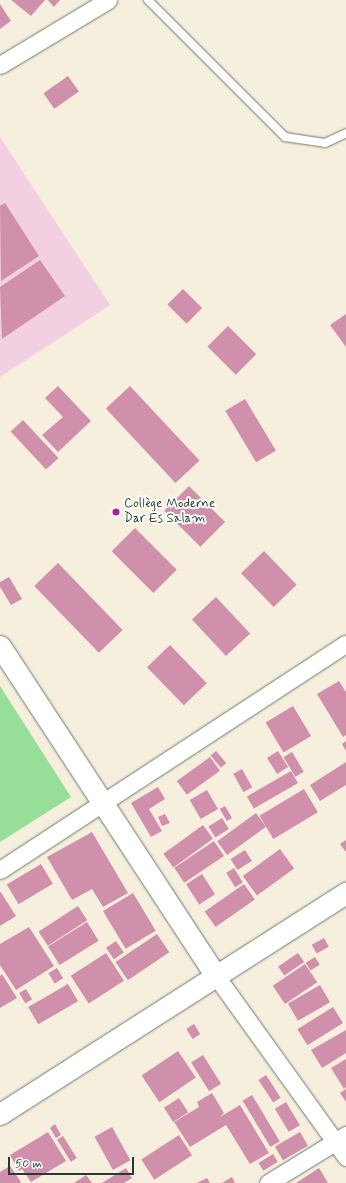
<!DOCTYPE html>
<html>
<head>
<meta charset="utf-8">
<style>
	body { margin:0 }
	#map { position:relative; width:346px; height:1183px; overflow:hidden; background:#f7efdd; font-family:Mynerve,sans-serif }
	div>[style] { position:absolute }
	.built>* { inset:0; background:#f2cfe1 }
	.green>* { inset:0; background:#97de98 }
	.building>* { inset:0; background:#d090ab; transform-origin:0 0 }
	.roads { filter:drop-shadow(0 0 1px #6b7b6f) drop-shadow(0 0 1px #6b7b6f) }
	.service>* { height:8px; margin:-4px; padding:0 4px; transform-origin:4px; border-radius:4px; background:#fff }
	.minor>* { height:17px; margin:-8.5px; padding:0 8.5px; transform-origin:8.5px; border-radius:8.5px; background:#fff }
	.tertiary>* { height:21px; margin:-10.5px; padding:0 10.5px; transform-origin:10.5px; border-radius:10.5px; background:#fff }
	.dots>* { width:11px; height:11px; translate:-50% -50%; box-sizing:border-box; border:2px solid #fdfcf7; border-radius:50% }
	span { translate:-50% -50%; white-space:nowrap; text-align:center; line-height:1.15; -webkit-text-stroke:4px #fdfcf7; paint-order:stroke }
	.poi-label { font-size:13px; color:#1f3d34 }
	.left { translate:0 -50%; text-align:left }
	.scale { position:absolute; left:8px; top:1157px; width:126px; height:18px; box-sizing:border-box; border:2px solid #1f3d34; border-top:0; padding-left:5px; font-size:12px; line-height:14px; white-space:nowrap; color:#1f3d34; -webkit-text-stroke:3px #fdfcf7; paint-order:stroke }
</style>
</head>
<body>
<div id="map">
	<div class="built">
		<i style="clip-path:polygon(0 137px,110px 305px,0 377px)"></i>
	</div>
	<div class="green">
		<i style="clip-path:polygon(0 686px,71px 797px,0 842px)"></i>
	</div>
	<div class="building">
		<i style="clip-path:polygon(11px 0,45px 0,31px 16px)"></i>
		<i style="clip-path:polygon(48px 0,60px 0,54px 7px)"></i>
		<i style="clip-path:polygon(0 4px,11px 21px,0 29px)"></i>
		<i style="left:68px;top:76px;width:19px;height:30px;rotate:55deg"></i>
		<i style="clip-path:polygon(5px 203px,39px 256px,1px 281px,0 206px)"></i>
		<i style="clip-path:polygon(40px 260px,65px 296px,2px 339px,0 287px)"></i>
		<i style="left:183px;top:289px;width:27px;height:22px;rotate:45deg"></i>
		<i style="clip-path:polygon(346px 314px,346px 347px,330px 325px)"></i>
		<i style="left:228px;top:326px;width:40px;height:29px;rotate:45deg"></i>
		<i style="clip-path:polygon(58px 386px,91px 421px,58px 452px,42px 435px,63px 417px,45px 398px)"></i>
		<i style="left:130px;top:386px;width:102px;height:33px;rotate:47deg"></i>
		<i style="left:245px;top:399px;width:60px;height:23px;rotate:59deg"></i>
		<i style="left:23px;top:420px;width:52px;height:17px;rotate:47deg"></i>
		<i style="left:189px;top:486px;width:51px;height:35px;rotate:45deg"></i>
		<i style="left:135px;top:528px;width:59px;height:33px;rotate:45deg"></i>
		<i style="left:264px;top:551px;width:47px;height:32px;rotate:46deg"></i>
		<i style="left:58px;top:563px;width:93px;height:33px;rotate:46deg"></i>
		<i style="clip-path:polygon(9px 577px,22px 599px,11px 605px,0 587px,0 582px)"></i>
		<i style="left:216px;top:597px;width:50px;height:33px;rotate:47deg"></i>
		<i style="left:170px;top:645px;width:53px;height:32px;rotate:46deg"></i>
		<i style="clip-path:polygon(339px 681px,346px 692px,346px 735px,343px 737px,317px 694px)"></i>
		<i style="left:293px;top:706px;width:35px;height:32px;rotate:59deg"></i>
		<i style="clip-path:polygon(346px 741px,346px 751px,342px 744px)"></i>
		<i style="left:216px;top:751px;width:16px;height:7px;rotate:50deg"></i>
		<i style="left:278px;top:751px;width:19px;height:13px;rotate:58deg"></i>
		<i style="left:292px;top:752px;width:23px;height:10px;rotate:59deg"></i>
		<i style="left:210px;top:757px;width:17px;height:41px;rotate:54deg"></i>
		<i style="clip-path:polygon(346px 762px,346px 785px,320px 801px,310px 785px)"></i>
		<i style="left:242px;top:769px;width:21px;height:10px;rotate:61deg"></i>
		<i style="left:291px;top:771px;width:14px;height:51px;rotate:60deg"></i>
		<i style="clip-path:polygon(158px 787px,165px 799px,149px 809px,162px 831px,151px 837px,131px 803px)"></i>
		<i style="left:304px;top:789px;width:27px;height:52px;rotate:59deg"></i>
		<i style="left:207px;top:790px;width:22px;height:20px;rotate:60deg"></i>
		<i style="left:225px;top:806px;width:14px;height:6px;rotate:60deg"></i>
		<i style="left:256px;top:813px;width:17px;height:48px;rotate:54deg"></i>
		<i style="clip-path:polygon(165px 814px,170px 823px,162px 826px,158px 817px)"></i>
		<i style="left:222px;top:818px;width:13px;height:16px;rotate:58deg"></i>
		<i style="left:203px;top:825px;width:17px;height:49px;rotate:54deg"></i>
		<i style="clip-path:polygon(92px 832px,128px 893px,103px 907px,92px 889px,72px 900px,47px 857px)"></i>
		<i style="clip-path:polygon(346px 840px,346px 852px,340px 844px)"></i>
		<i style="left:214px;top:841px;width:18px;height:48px;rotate:56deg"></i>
		<i style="left:280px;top:849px;width:24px;height:46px;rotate:54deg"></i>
		<i style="left:245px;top:850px;width:13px;height:17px;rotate:58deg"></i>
		<i style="left:41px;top:864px;width:23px;height:40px;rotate:59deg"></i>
		<i style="left:234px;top:868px;width:17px;height:9px;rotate:59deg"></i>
		<i style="left:202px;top:874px;width:24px;height:19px;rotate:57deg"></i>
		<i style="left:244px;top:884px;width:19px;height:48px;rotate:55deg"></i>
		<i style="clip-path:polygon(0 891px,16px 916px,0 926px)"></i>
		<i style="left:133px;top:893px;width:44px;height:35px;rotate:59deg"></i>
		<i style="left:78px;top:906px;width:17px;height:47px;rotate:57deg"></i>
		<i style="left:87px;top:922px;width:22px;height:46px;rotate:58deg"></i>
		<i style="clip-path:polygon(29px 927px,54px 966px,16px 990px,0 965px,0 944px)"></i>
		<i style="left:157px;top:934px;width:22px;height:50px;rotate:56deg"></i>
		<i style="left:324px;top:938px;width:10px;height:14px;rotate:61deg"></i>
		<i style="left:116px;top:941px;width:14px;height:12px;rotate:56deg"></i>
		<i style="left:106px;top:953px;width:33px;height:42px;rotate:57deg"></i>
		<i style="left:298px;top:953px;width:11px;height:24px;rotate:56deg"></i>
		<i style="left:315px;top:957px;width:9px;height:11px;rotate:58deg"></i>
		<i style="left:305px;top:964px;width:22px;height:39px;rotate:56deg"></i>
		<i style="left:57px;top:968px;width:12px;height:10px;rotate:59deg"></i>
		<i style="clip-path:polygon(2px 974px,17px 998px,0 1008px,0 976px)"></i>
		<i style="left:68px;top:984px;width:20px;height:46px;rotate:60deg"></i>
		<i style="left:320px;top:985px;width:20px;height:37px;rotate:60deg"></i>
		<i style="left:26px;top:989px;width:12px;height:8px;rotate:59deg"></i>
		<i style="left:333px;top:1007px;width:19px;height:42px;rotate:58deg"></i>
		<i style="left:194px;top:1024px;width:12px;height:9px;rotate:59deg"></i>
		<i style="clip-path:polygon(346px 1030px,346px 1053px,322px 1068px,311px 1050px)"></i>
		<i style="left:178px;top:1051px;width:32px;height:44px;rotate:56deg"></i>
		<i style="left:203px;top:1055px;width:34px;height:14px;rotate:58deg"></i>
		<i style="clip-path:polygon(346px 1059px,346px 1087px,344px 1089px,331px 1068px)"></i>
		<i style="left:266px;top:1075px;width:27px;height:9px;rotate:57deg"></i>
		<i style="clip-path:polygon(346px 1089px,346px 1102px,340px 1093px)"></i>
		<i style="clip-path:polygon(212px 1093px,224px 1113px,220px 1117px,240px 1105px,269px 1153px,250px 1164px,226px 1125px,190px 1147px,174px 1122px,199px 1107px,197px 1102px)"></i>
		<i style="left:252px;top:1095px;width:54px;height:11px;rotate:59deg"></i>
		<i style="left:179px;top:1098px;width:17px;height:18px;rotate:57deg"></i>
		<i style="left:286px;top:1102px;width:27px;height:13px;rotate:59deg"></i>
		<i style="clip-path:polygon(55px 1124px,61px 1135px,56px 1138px,50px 1128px)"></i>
		<i style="left:112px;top:1127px;width:38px;height:20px;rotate:61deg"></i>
		<i style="clip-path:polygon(48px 1132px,66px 1161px,31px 1182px,22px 1169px,19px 1171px,10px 1155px)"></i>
		<i style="left:300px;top:1132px;width:16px;height:29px;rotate:60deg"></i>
		<i style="left:179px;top:1135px;width:24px;height:45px;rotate:57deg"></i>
		<i style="left:63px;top:1136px;width:26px;height:7px;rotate:58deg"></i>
		<i style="left:273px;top:1154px;width:9px;height:17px;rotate:58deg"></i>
		<i style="clip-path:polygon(10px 1166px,21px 1182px,20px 1183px,0 1183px,0 1172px)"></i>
		<i style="clip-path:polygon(126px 1168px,132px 1178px,124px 1183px,102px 1183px)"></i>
		<i style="clip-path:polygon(319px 1168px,328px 1183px,296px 1183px)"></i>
		<i style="clip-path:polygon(86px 1175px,92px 1183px,74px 1183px)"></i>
		<i style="clip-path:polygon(232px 1177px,235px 1183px,222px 1183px)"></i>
		<i style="clip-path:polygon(207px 1178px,210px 1183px,197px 1183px)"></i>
	</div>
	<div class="roads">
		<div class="service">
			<i style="left:148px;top:0;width:194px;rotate:45deg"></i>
			<i style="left:285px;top:137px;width:40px;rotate:8.5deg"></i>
			<i style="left:325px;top:143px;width:23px;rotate:-25deg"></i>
		</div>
		<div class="minor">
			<i style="left:0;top:65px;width:126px;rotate:-31deg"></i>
			<i style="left:0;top:870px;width:413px;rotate:-33.2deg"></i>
			<i style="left:216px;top:976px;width:223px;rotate:54.3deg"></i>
			<i style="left:268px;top:1183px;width:92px;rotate:-31.6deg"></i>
		</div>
		<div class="tertiary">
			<i style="left:0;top:646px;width:394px;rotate:56.8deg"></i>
			<i style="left:0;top:1114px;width:411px;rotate:-32.6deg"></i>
		</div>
	</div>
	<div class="dots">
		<i style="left:116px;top:512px;background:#b5179e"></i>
	</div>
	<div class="poi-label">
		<span class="left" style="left:124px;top:512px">Collège Moderne<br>Dar Es Salam</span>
	</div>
	<div class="scale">50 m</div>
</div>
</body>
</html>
